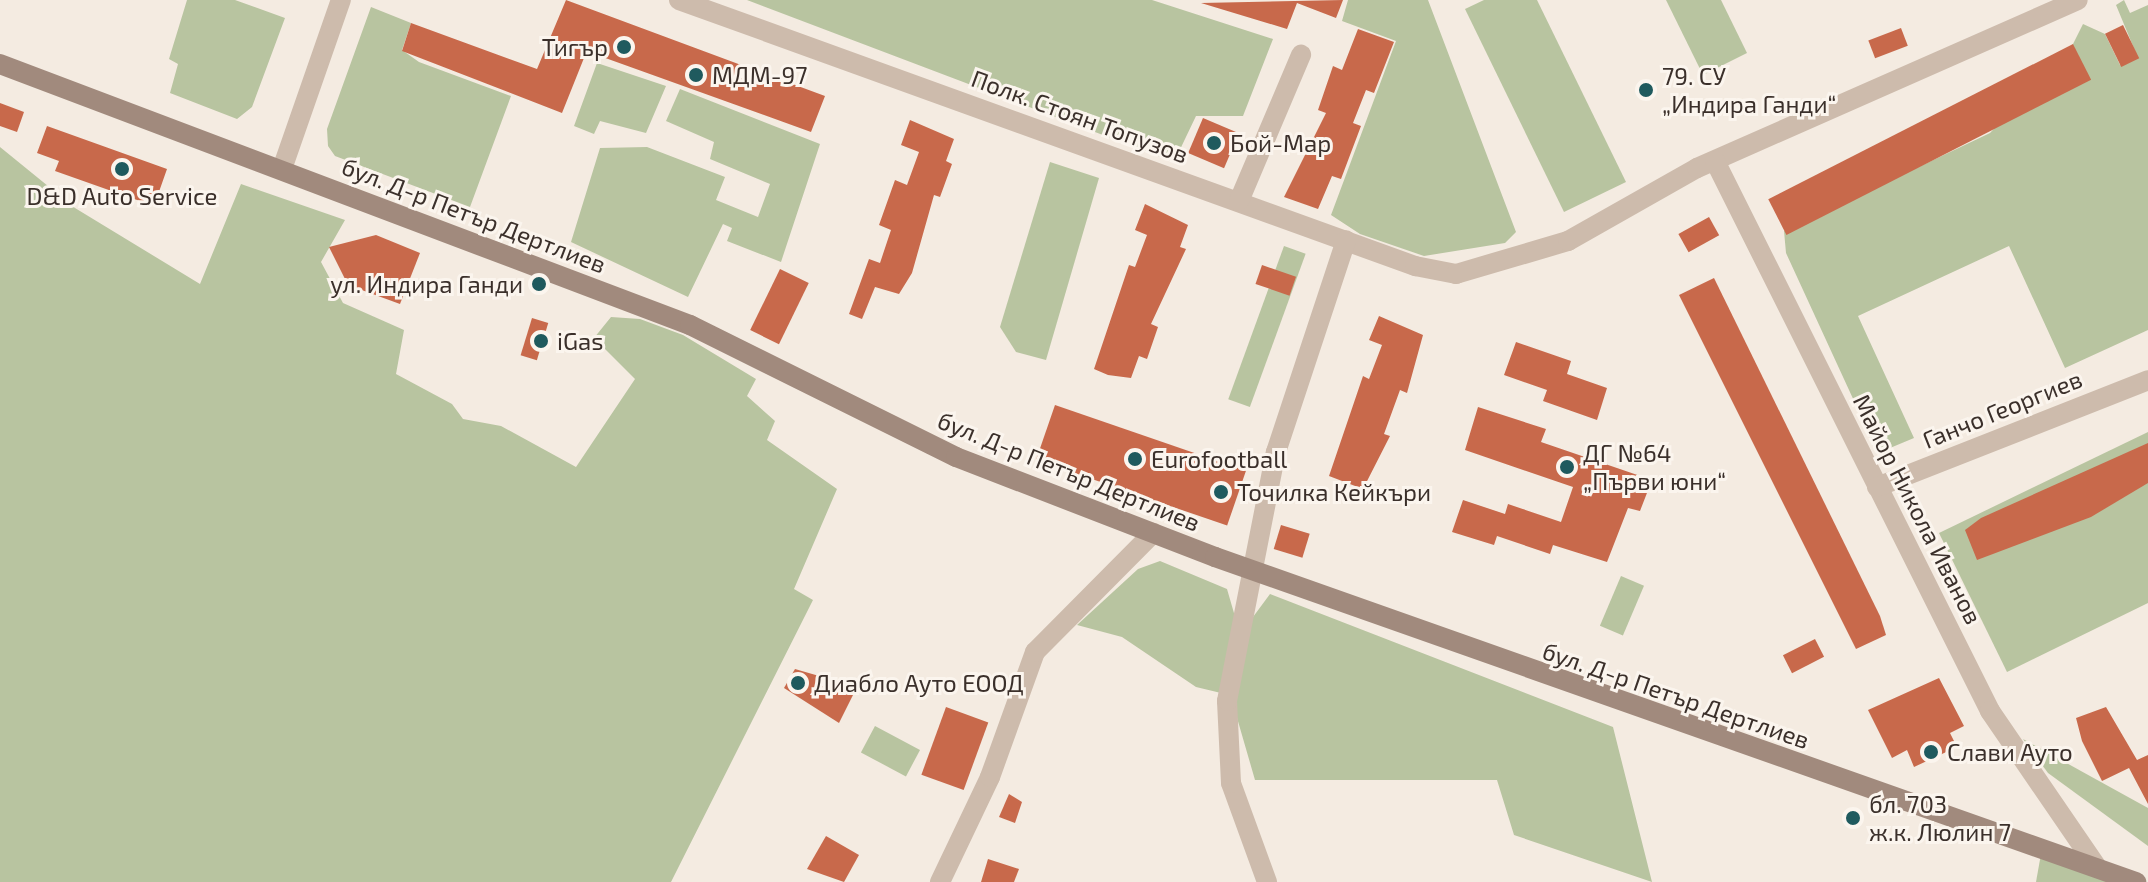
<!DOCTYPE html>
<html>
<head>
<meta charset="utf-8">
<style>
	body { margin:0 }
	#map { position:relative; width:2148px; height:882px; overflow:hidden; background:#f4ebe1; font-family:"Exo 2",sans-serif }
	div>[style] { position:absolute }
	.green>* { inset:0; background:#b8c4a0; transform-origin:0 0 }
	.building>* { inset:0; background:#c8694b; transform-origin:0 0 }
	.minor>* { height:20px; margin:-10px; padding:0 10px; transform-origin:10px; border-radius:10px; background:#cdbbac }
	.tertiary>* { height:20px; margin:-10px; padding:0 10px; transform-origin:10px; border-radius:10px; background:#cdbbac }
	.secondary>* { height:20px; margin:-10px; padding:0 10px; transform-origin:10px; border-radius:10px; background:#a18a7d }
	.dots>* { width:22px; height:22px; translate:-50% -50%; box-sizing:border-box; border:4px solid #fbf5ee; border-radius:50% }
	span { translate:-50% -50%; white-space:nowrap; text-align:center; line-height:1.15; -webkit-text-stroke:6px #fbf5ee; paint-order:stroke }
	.poi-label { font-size:24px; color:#3b302b }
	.right { translate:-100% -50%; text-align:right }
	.left { translate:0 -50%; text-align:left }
	.street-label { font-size:24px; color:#3b302b }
</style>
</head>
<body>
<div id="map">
	<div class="green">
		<i style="clip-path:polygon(187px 0,235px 0,285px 18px,252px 107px,237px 119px,170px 93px,178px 64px,169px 59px)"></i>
		<i style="clip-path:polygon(747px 0,1152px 0,1273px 39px,1243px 116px,1196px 116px,1174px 162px)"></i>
		<i style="clip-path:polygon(1348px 0,1428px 0,1516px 232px,1505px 243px,1424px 256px,1360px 234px,1331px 215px,1396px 41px,1342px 21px)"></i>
		<i style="clip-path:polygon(1484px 0,1537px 0,1626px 182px,1564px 212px,1465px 9px)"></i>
		<i style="clip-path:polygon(1666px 0,1721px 0,1747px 53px,1703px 75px)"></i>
		<i style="clip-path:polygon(2124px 0,2130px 13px,2148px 5px,2148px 330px,2065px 368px,2009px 246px,1858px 316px,1914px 438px,1878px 453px,1786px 253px,1784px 231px,1990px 133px,2073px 44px,2083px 24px,2105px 34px,2120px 65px,2138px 58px,2116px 5px)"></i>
		<i style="clip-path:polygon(371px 7px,411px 23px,402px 50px,419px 62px,511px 96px,470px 207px,335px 156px,328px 146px,327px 129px)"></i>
		<i style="clip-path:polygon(597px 63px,666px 86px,646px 133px,600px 121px,594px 134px,574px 126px)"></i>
		<i style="clip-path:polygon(680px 89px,820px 144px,781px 262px,727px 241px,732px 228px,723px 224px,688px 297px,571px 242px,600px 148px,647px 147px,725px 177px,716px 200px,758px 217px,770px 184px,710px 159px,714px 142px,666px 121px)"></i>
		<i style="clip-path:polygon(0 147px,75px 208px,200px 284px,241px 184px,345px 220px,321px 262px,343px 303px,404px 330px,396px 374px,452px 404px,463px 419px,501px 426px,576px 467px,635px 379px,594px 338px,611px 317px,640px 319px,683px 335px,756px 379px,747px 396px,775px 421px,767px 440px,837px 489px,794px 589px,813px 600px,671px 882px,0 882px)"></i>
		<i style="clip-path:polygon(1050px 162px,1099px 178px,1046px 360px,1016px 352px,1000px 327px)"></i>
		<i style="left:1284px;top:246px;width:23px;height:163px;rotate:20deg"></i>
		<i style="clip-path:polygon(2148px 432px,2148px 603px,2007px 672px,1939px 533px)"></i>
		<i style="clip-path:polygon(1160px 561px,1227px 589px,1236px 620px,1221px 693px,1196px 687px,1122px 637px,1077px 625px,1138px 569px)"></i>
		<i style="left:1621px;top:576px;width:25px;height:54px;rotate:23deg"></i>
		<i style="clip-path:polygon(1270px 594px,1613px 727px,1652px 882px,1514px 835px,1497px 780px,1255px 780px,1233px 704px,1253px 617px)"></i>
		<i style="left:875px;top:726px;width:51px;height:30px;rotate:28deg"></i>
		<i style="clip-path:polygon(2023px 739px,2148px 808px,2148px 846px,2048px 773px)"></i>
		<i style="clip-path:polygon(2041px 854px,2108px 882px,2036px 882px)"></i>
	</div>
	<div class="building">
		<i style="clip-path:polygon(566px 0,825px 96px,811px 132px,597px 55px,584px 58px,562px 113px,402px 51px,411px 23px,537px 69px)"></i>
		<i style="clip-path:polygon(1343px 0,1336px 18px,1297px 3px,1287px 29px,1201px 3px)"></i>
		<i style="left:2123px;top:25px;width:37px;height:20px;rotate:64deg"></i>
		<i style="left:1901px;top:28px;width:19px;height:35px;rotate:69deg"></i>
		<i style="clip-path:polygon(1358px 29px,1394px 42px,1374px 93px,1366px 90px,1353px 123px,1361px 126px,1341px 179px,1332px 176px,1318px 209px,1284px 197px,1326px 113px,1318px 110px,1333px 66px,1342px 70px)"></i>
		<i style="left:2073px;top:44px;width:40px;height:342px;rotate:63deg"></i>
		<i style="clip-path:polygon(0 103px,24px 112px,17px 132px,0 126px)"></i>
		<i style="left:1203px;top:118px;width:39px;height:38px;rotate:23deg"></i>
		<i style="clip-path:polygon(910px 120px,954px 139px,946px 161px,952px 164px,940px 197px,934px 195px,912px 273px,899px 294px,875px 287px,862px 319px,849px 314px,869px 259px,880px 263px,891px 230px,879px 225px,895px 180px,907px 185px,919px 152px,901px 145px)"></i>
		<i style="clip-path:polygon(47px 126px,167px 169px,154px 206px,55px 171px,59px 161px,37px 153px)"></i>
		<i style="clip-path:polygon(1145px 204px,1188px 225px,1180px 247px,1186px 249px,1151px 324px,1158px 327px,1147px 359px,1139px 356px,1131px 378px,1108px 375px,1094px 369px,1129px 265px,1135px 267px,1147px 235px,1135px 230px)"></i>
		<i style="left:1709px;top:217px;width:21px;height:35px;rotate:61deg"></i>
		<i style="clip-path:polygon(376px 235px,420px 253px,400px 304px,348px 285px,329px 247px)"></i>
		<i style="left:1262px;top:265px;width:36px;height:20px;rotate:19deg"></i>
		<i style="left:780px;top:269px;width:32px;height:68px;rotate:26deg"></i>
		<i style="clip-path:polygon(1714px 278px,1880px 616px,1886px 635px,1856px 649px,1679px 295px)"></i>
		<i style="clip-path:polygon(1379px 316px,1423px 335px,1407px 393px,1400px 390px,1384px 434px,1390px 436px,1363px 489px,1329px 476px,1363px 376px,1369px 379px,1382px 345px,1369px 340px)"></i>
		<i style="left:532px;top:318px;width:17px;height:39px;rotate:17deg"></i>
		<i style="clip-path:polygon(1516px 342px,1571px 361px,1567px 374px,1607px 388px,1597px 420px,1543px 401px,1547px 390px,1504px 375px)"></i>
		<i style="left:1055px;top:405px;width:202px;height:58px;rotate:19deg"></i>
		<i style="clip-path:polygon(1478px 407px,1546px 429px,1541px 442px,1652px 480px,1640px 511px,1628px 508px,1607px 562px,1553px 545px,1550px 554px,1497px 536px,1494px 545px,1452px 532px,1463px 500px,1505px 514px,1508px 504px,1561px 522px,1573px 487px,1465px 450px)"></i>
		<i style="clip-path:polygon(2148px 443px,2148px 483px,2091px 517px,1977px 560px,1965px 530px,1981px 518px)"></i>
		<i style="left:1281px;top:525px;width:30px;height:25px;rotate:17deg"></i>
		<i style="left:1815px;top:639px;width:20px;height:36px;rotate:63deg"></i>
		<i style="clip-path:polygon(795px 669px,857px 687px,839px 723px,784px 688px)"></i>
		<i style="clip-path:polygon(1939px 678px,1964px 726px,1950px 733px,1957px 747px,1914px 767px,1907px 750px,1892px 758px,1868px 710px)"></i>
		<i style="left:946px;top:707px;width:45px;height:72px;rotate:20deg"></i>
		<i style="clip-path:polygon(2106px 707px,2137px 760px,2148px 755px,2148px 804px,2129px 768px,2102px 781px,2082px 741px,2076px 718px)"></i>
		<i style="clip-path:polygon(1009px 794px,1022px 802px,1015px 823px,999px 817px)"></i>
		<i style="clip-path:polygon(826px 836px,859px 855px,844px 882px,807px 869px)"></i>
		<i style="clip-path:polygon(988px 859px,1019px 869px,1014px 882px,981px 882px)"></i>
	</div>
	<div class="minor">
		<i style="left:679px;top:0;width:783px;rotate:19.87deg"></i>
		<i style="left:1415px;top:266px;width:42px;rotate:11deg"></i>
		<i style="left:1456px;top:274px;width:117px;rotate:-16.4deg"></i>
		<i style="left:1568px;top:241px;width:148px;rotate:-29.5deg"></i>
		<i style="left:1697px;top:168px;width:416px;rotate:-23.8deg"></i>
		<i style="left:1715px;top:161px;width:615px;rotate:63.43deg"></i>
		<i style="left:1990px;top:711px;width:189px;rotate:55.6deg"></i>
		<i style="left:1239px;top:201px;width:159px;rotate:-67deg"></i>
		<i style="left:1877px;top:487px;width:291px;rotate:-21.5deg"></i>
		<i style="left:940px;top:882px;width:116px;rotate:-64.5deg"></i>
		<i style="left:990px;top:777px;width:133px;rotate:-70.2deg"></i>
		<i style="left:1035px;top:652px;width:168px;rotate:-45.2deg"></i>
		<i style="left:1267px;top:882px;width:105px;rotate:-110deg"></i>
		<i style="left:1231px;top:783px;width:82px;rotate:-92.8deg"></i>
		<i style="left:1227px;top:701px;width:254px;rotate:-78.9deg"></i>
		<i style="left:1276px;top:452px;width:223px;rotate:-71.7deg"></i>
	</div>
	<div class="tertiary">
		<i style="left:282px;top:169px;width:179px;rotate:-70.8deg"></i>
	</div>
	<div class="secondary">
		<i style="left:0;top:64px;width:738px;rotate:20.72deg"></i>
		<i style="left:690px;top:325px;width:297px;rotate:26.4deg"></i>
		<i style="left:956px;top:457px;width:278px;rotate:21.1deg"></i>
		<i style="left:1215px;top:557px;width:977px;rotate:19.44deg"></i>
	</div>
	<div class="dots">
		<i style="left:624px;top:47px;background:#1f5a5e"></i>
		<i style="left:696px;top:75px;background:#1f5a5e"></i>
		<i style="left:1646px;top:90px;background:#1f5a5e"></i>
		<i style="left:1214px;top:143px;background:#1f5a5e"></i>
		<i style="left:122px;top:169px;background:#1f5a5e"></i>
		<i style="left:539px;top:284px;background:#1f5a5e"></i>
		<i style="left:541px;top:341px;background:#1f5a5e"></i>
		<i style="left:1135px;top:459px;background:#1f5a5e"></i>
		<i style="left:1567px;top:467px;background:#1f5a5e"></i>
		<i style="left:1221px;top:492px;background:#1f5a5e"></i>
		<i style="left:798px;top:683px;background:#1f5a5e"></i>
		<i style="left:1931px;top:752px;background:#1f5a5e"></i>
		<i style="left:1853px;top:818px;background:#1f5a5e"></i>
	</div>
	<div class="poi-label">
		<span class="right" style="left:608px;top:47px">Тигър</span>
		<span class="left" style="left:712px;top:75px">МДМ-97</span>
		<span class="left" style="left:1662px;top:90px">79. СУ<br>„Индира Ганди“</span>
		<span class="left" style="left:1230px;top:143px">Бой-Мар</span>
		<span style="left:122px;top:196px">D&amp;D Auto Service</span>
		<span class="right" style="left:523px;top:284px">ул. Индира Ганди</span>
		<span class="left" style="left:557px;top:341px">iGas</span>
		<span class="left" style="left:1583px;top:467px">ДГ №64<br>„Първи юни“</span>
		<span class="left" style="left:1151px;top:459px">Eurofootball</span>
		<span class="left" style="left:1237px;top:492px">Точилка Кейкъри</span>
		<span class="left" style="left:814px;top:683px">Диабло Ауто ЕООД</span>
		<span class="left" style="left:1947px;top:752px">Слави Ауто</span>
		<span class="left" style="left:1869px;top:818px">бл. 703<br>ж.к. Люлин 7</span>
	</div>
	<div class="street-label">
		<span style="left:1080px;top:116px;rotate:20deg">Полк. Стоян Топузов</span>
		<span style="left:474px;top:215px;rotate:21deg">бул. Д-р Петър Дертлиев</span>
		<span style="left:2002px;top:409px;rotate:-22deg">Ганчо Георгиев</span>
		<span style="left:1069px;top:471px;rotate:22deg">бул. Д-р Петър Дертлиев</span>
		<span style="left:1918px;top:509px;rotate:63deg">Майор Никола Иванов</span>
		<span style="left:1676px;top:695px;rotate:19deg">бул. Д-р Петър Дертлиев</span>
	</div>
</div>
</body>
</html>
